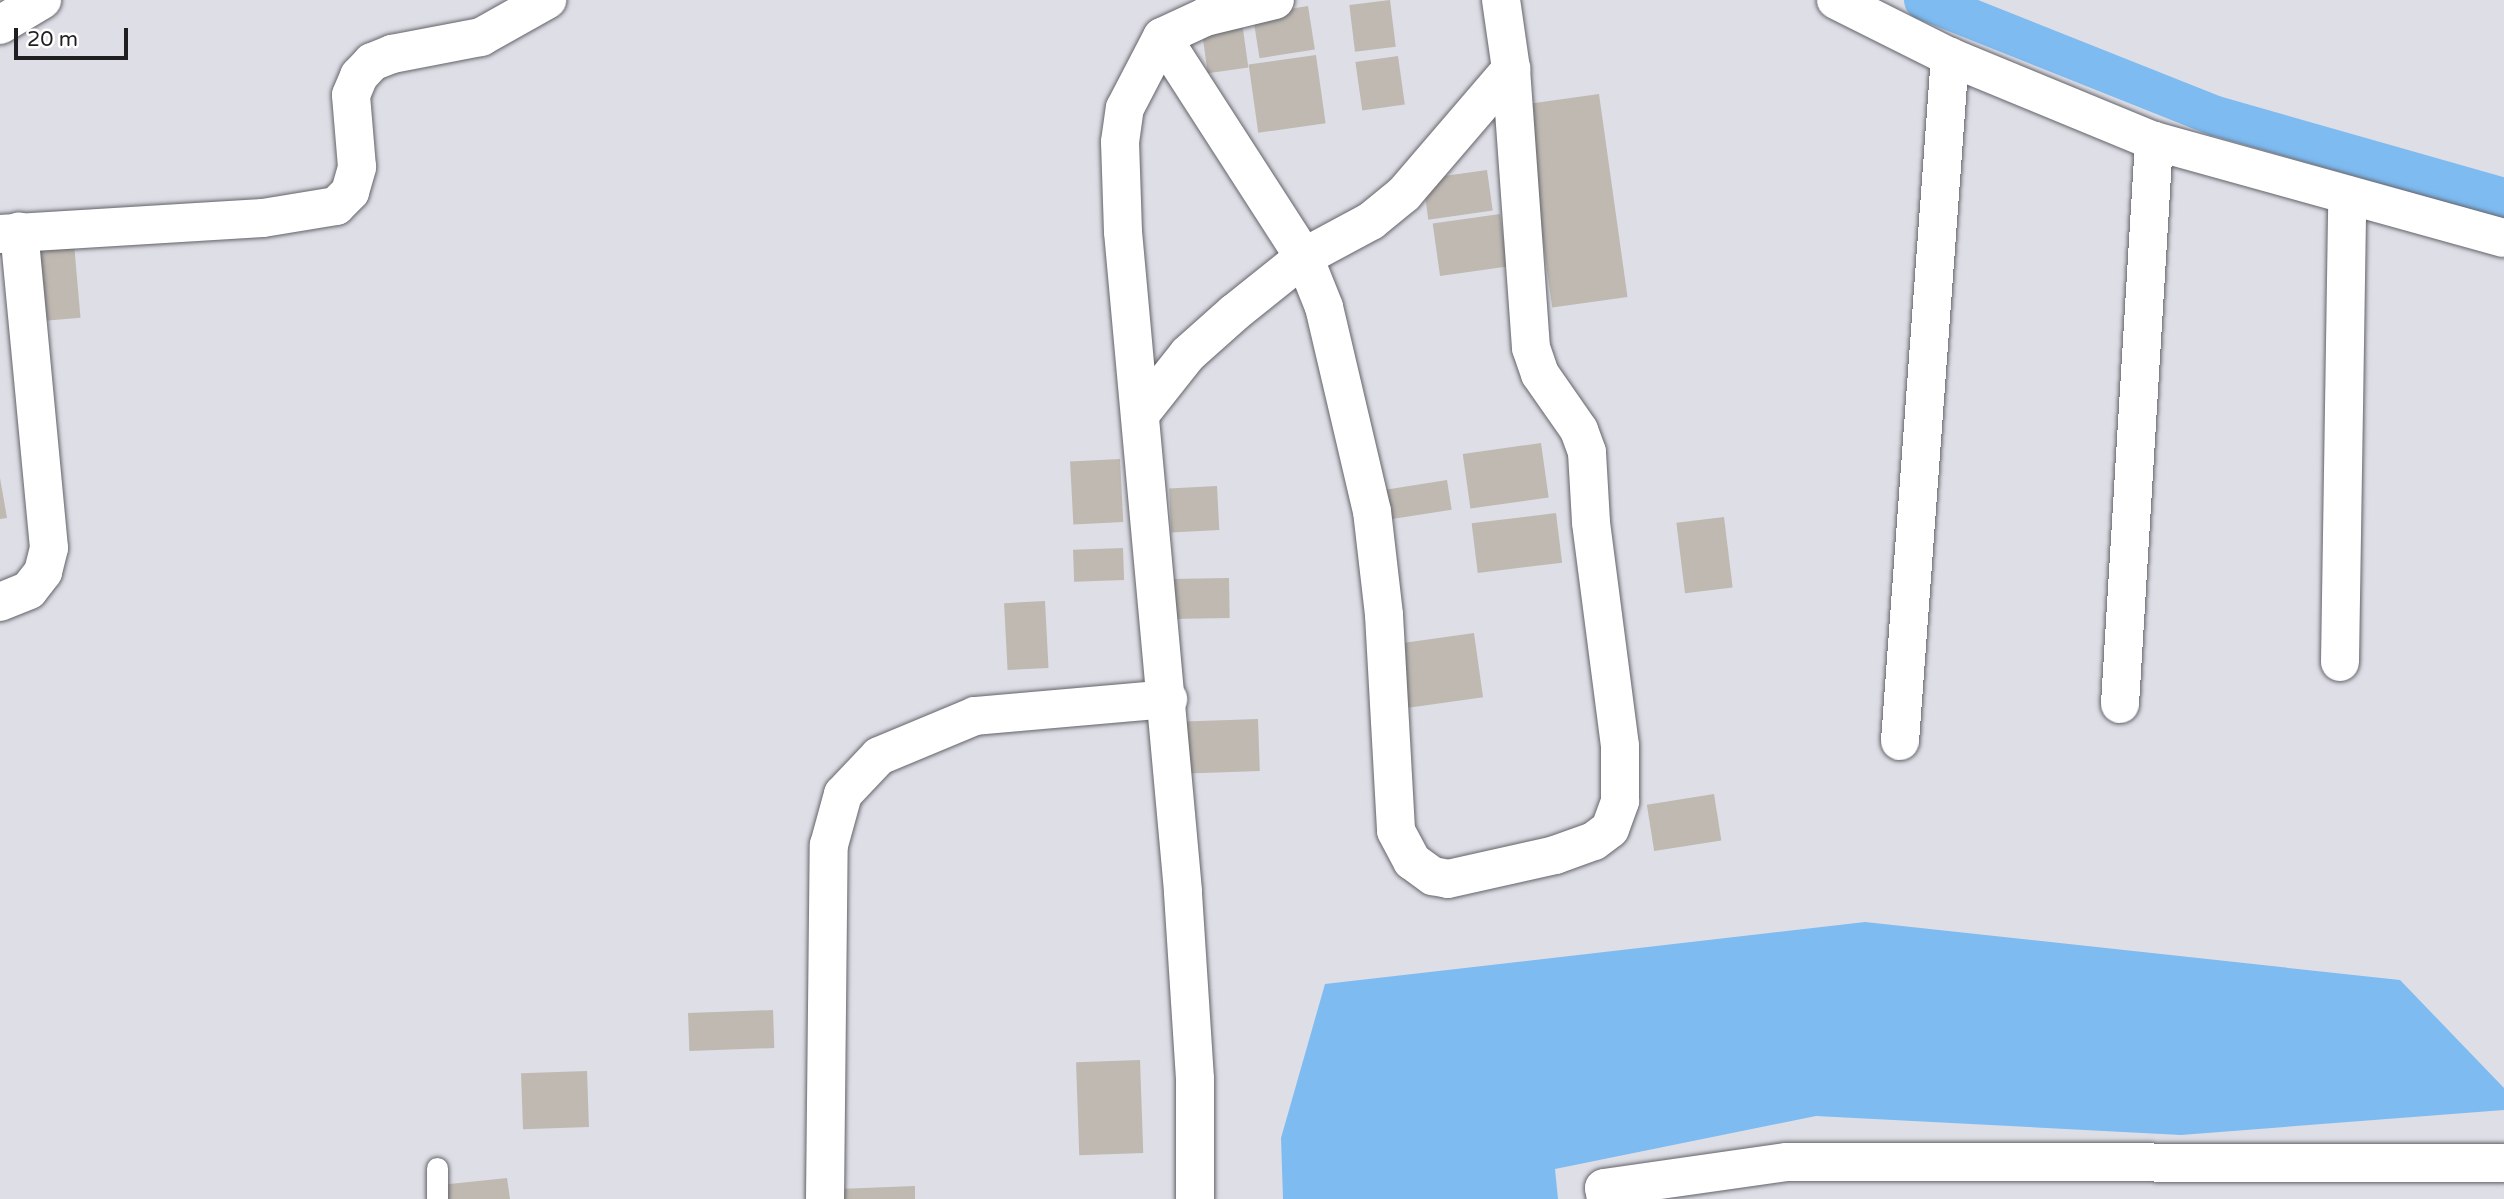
<!DOCTYPE html>
<style>
body{margin:0}
#map{position:relative;width:2504px;height:1199px;overflow:hidden;background:#dedee6;font-family:"Varela Round",sans-serif}
div>[style]{position:absolute}
.water>*{inset:0;background:#7ebbf1}
.canal>*{height:40px;margin:-20px;padding:0 20px;transform-origin:20px;border-radius:20px;background:#7ebbf1}
.building>*{inset:0;background:#bfb9b2;transform-origin:0 0}
.roads{filter:drop-shadow(0 0 2px #63636a) drop-shadow(0 0 2px #63636a)}
.lane>*{height:21px;margin:-10.5px;padding:0 10.5px;transform-origin:10.5px;border-radius:10.5px;background:#fff}
.street>*{height:38px;margin:-19px;padding:0 19px;transform-origin:19px;border-radius:19px;background:#fff}
span{translate:-50% -50%;white-space:nowrap;text-align:center;line-height:1.15;-webkit-text-stroke:6px #fff;paint-order:stroke}
.scale{position:absolute;left:14px;top:28px;width:114px;height:32px;box-sizing:border-box;border:4px solid #1f1f22;border-top:0;padding-left:9px;font-size:21px;line-height:24px;white-space:nowrap;color:#1f1f22;-webkit-text-stroke:5px #fff;paint-order:stroke}
</style>
<div id="map">
<div class="water">
<div style="clip-path:polygon(1865px 922px,2400px 980px,2504px 1088px,2504px 1110px,2181px 1135px,1816px 1116px,1555px 1169px,1558px 1199px,1283px 1199px,1281px 1138px,1325px 984px)"></div>
</div>
<div class="canal">
<div style="left:1924px;top:0;width:314px;rotate:21.7deg"></div>
<div style="left:2216px;top:116px;width:299px;rotate:15.9deg"></div>
</div>
<div class="building">
<div style="left:1390px;top:0;width:47px;height:41px;rotate:83deg"></div>
<div style="left:1308px;top:6px;width:44px;height:56px;rotate:81deg"></div>
<div style="left:1241px;top:15px;width:53px;height:41px;rotate:82deg"></div>
<div style="left:1316px;top:55px;width:69px;height:68px;rotate:82deg"></div>
<div style="left:1398px;top:56px;width:49px;height:43px;rotate:82deg"></div>
<div style="left:1599px;top:94px;width:205px;height:76px;rotate:82deg"></div>
<div style="left:1487px;top:170px;width:41px;height:65px;rotate:82deg"></div>
<div style="left:1500px;top:214px;width:53px;height:68px;rotate:82deg"></div>
<div style="left:73px;top:232px;width:86px;height:50px;rotate:85deg"></div>
<div style="left:1541px;top:443px;width:55px;height:79px;rotate:82deg"></div>
<div style="left:1120px;top:459px;width:63px;height:50px;rotate:87deg"></div>
<div style="clip-path:polygon(0 478px,7px 518px,0 519px)"></div>
<div style="left:1447px;top:480px;width:30px;height:67px;rotate:81deg"></div>
<div style="left:1217px;top:486px;width:44px;height:48px;rotate:87deg"></div>
<div style="left:1556px;top:513px;width:50px;height:85px;rotate:83deg"></div>
<div style="left:1724px;top:517px;width:71px;height:48px;rotate:83deg"></div>
<div style="left:1123px;top:548px;width:32px;height:50px;rotate:88deg"></div>
<div style="left:1229px;top:578px;width:40px;height:59px;rotate:89deg"></div>
<div style="left:1045px;top:601px;width:67px;height:41px;rotate:87deg"></div>
<div style="left:1474px;top:633px;width:65px;height:77px;rotate:82deg"></div>
<div style="left:1258px;top:719px;width:52px;height:72px;rotate:88deg"></div>
<div style="left:1714px;top:794px;width:47px;height:68px;rotate:81deg"></div>
<div style="left:773px;top:1010px;width:38px;height:85px;rotate:88deg"></div>
<div style="left:1140px;top:1060px;width:93px;height:64px;rotate:88deg"></div>
<div style="left:587px;top:1071px;width:56px;height:66px;rotate:88deg"></div>
<div style="clip-path:polygon(507px 1178px,510px 1199px,442px 1199px,440px 1185px)"></div>
<div style="clip-path:polygon(915px 1186px,915px 1199px,839px 1199px,838px 1189px)"></div>
</div>
<div class="roads">
<div class="lane">
<div style="left:437px;top:1168px;width:31px;rotate:90deg"></div>
</div>
<div class="street">
<div style="left:1836px;top:0;width:127px;rotate:26.6deg"></div>
<div style="left:1950px;top:57px;width:221px;rotate:22.4deg"></div>
<div style="left:2154px;top:141px;width:363px;rotate:15.5deg"></div>
<div style="left:0;top:25px;width:49px;rotate:-30.8deg"></div>
<div style="left:1162px;top:37px;width:262px;rotate:57.2deg"></div>
<div style="left:1304px;top:257px;width:54px;rotate:68.2deg"></div>
<div style="left:1324px;top:307px;width:210px;rotate:76.8deg"></div>
<div style="left:1372px;top:511px;width:105px;rotate:83.4deg"></div>
<div style="left:1384px;top:615px;width:216px;rotate:86.8deg"></div>
<div style="left:1396px;top:831px;width:34px;rotate:62deg"></div>
<div style="left:1412px;top:861px;width:26px;rotate:36deg"></div>
<div style="left:1433px;top:876px;width:15px;rotate:11deg"></div>
<div style="left:1448px;top:879px;width:110px;rotate:-12.6deg"></div>
<div style="left:1555px;top:855px;width:41px;rotate:-19.7deg"></div>
<div style="left:1594px;top:841px;width:20px;rotate:-37deg"></div>
<div style="left:1610px;top:829px;width:30px;rotate:-70deg"></div>
<div style="left:1620px;top:801px;width:55px;rotate:-90deg"></div>
<div style="left:1620px;top:746px;width:226px;rotate:-97.4deg"></div>
<div style="left:1591px;top:522px;width:70px;rotate:-93.3deg"></div>
<div style="left:1587px;top:452px;width:23px;rotate:-110deg"></div>
<div style="left:1579px;top:430px;width:68px;rotate:-124.9deg"></div>
<div style="left:1540px;top:374px;width:28px;rotate:-109deg"></div>
<div style="left:1531px;top:348px;width:280px;rotate:-94.1deg"></div>
<div style="left:1511px;top:69px;width:70px;rotate:-98.2deg"></div>
<div style="left:0;top:234px;width:263px;rotate:-3.5deg"></div>
<div style="left:263px;top:218px;width:74px;rotate:-9.3deg"></div>
<div style="left:336px;top:206px;width:20px;rotate:-45deg"></div>
<div style="left:350px;top:192px;width:26px;rotate:-74deg"></div>
<div style="left:357px;top:167px;width:72px;rotate:-94.8deg"></div>
<div style="left:351px;top:95px;width:21px;rotate:-67deg"></div>
<div style="left:359px;top:76px;width:19px;rotate:-47deg"></div>
<div style="left:372px;top:62px;width:22px;rotate:-22deg"></div>
<div style="left:392px;top:54px;width:91px;rotate:-10.8deg"></div>
<div style="left:481px;top:37px;width:76px;rotate:-29.3deg"></div>
<div style="left:1142px;top:412px;width:74px;rotate:-51.6deg"></div>
<div style="left:1188px;top:354px;width:62px;rotate:-41.7deg"></div>
<div style="left:1234px;top:313px;width:90px;rotate:-38.7deg"></div>
<div style="left:1304px;top:257px;width:76px;rotate:-28.2deg"></div>
<div style="left:1371px;top:221px;width:43px;rotate:-39.3deg"></div>
<div style="left:1404px;top:194px;width:165px;rotate:-49.4deg"></div>
<div style="left:0;top:602px;width:31px;rotate:-22deg"></div>
<div style="left:29px;top:590px;width:23px;rotate:-52deg"></div>
<div style="left:43px;top:572px;width:25px;rotate:-76deg"></div>
<div style="left:49px;top:548px;width:318px;rotate:-95.4deg"></div>
<div style="left:2340px;top:662px;width:467px;rotate:-89.1deg"></div>
<div style="left:2120px;top:704px;width:564px;rotate:-86.54deg"></div>
<div style="left:1900px;top:741px;width:686px;rotate:-85.82deg"></div>
<div style="left:825px;top:1199px;width:354px;rotate:-89.4deg"></div>
<div style="left:829px;top:845px;width:53px;rotate:-74.6deg"></div>
<div style="left:843px;top:794px;width:52px;rotate:-46.5deg"></div>
<div style="left:879px;top:756px;width:104px;rotate:-22.6deg"></div>
<div style="left:975px;top:716px;width:194px;rotate:-5deg"></div>
<div style="left:1195px;top:1199px;width:120px;rotate:-90deg"></div>
<div style="left:1195px;top:1079px;width:188px;rotate:-93.7deg"></div>
<div style="left:1183px;top:891px;width:662px;rotate:-95.2deg"></div>
<div style="left:1123px;top:232px;width:90px;rotate:-91.9deg"></div>
<div style="left:1120px;top:142px;width:34px;rotate:-82deg"></div>
<div style="left:1125px;top:108px;width:80px;rotate:-62.5deg"></div>
<div style="left:1162px;top:37px;width:47px;rotate:-24.9deg"></div>
<div style="left:1205px;top:17px;width:72px;rotate:-13.7deg"></div>
<div style="left:1606px;top:1199px;width:11px;rotate:-100deg"></div>
<div style="left:1604px;top:1188px;width:185px;rotate:-8.1deg"></div>
<div style="left:1787px;top:1162px;width:717px;rotate:0.08deg"></div>
</div>
</div>
<div class="scale">20 m</div>
</div>
